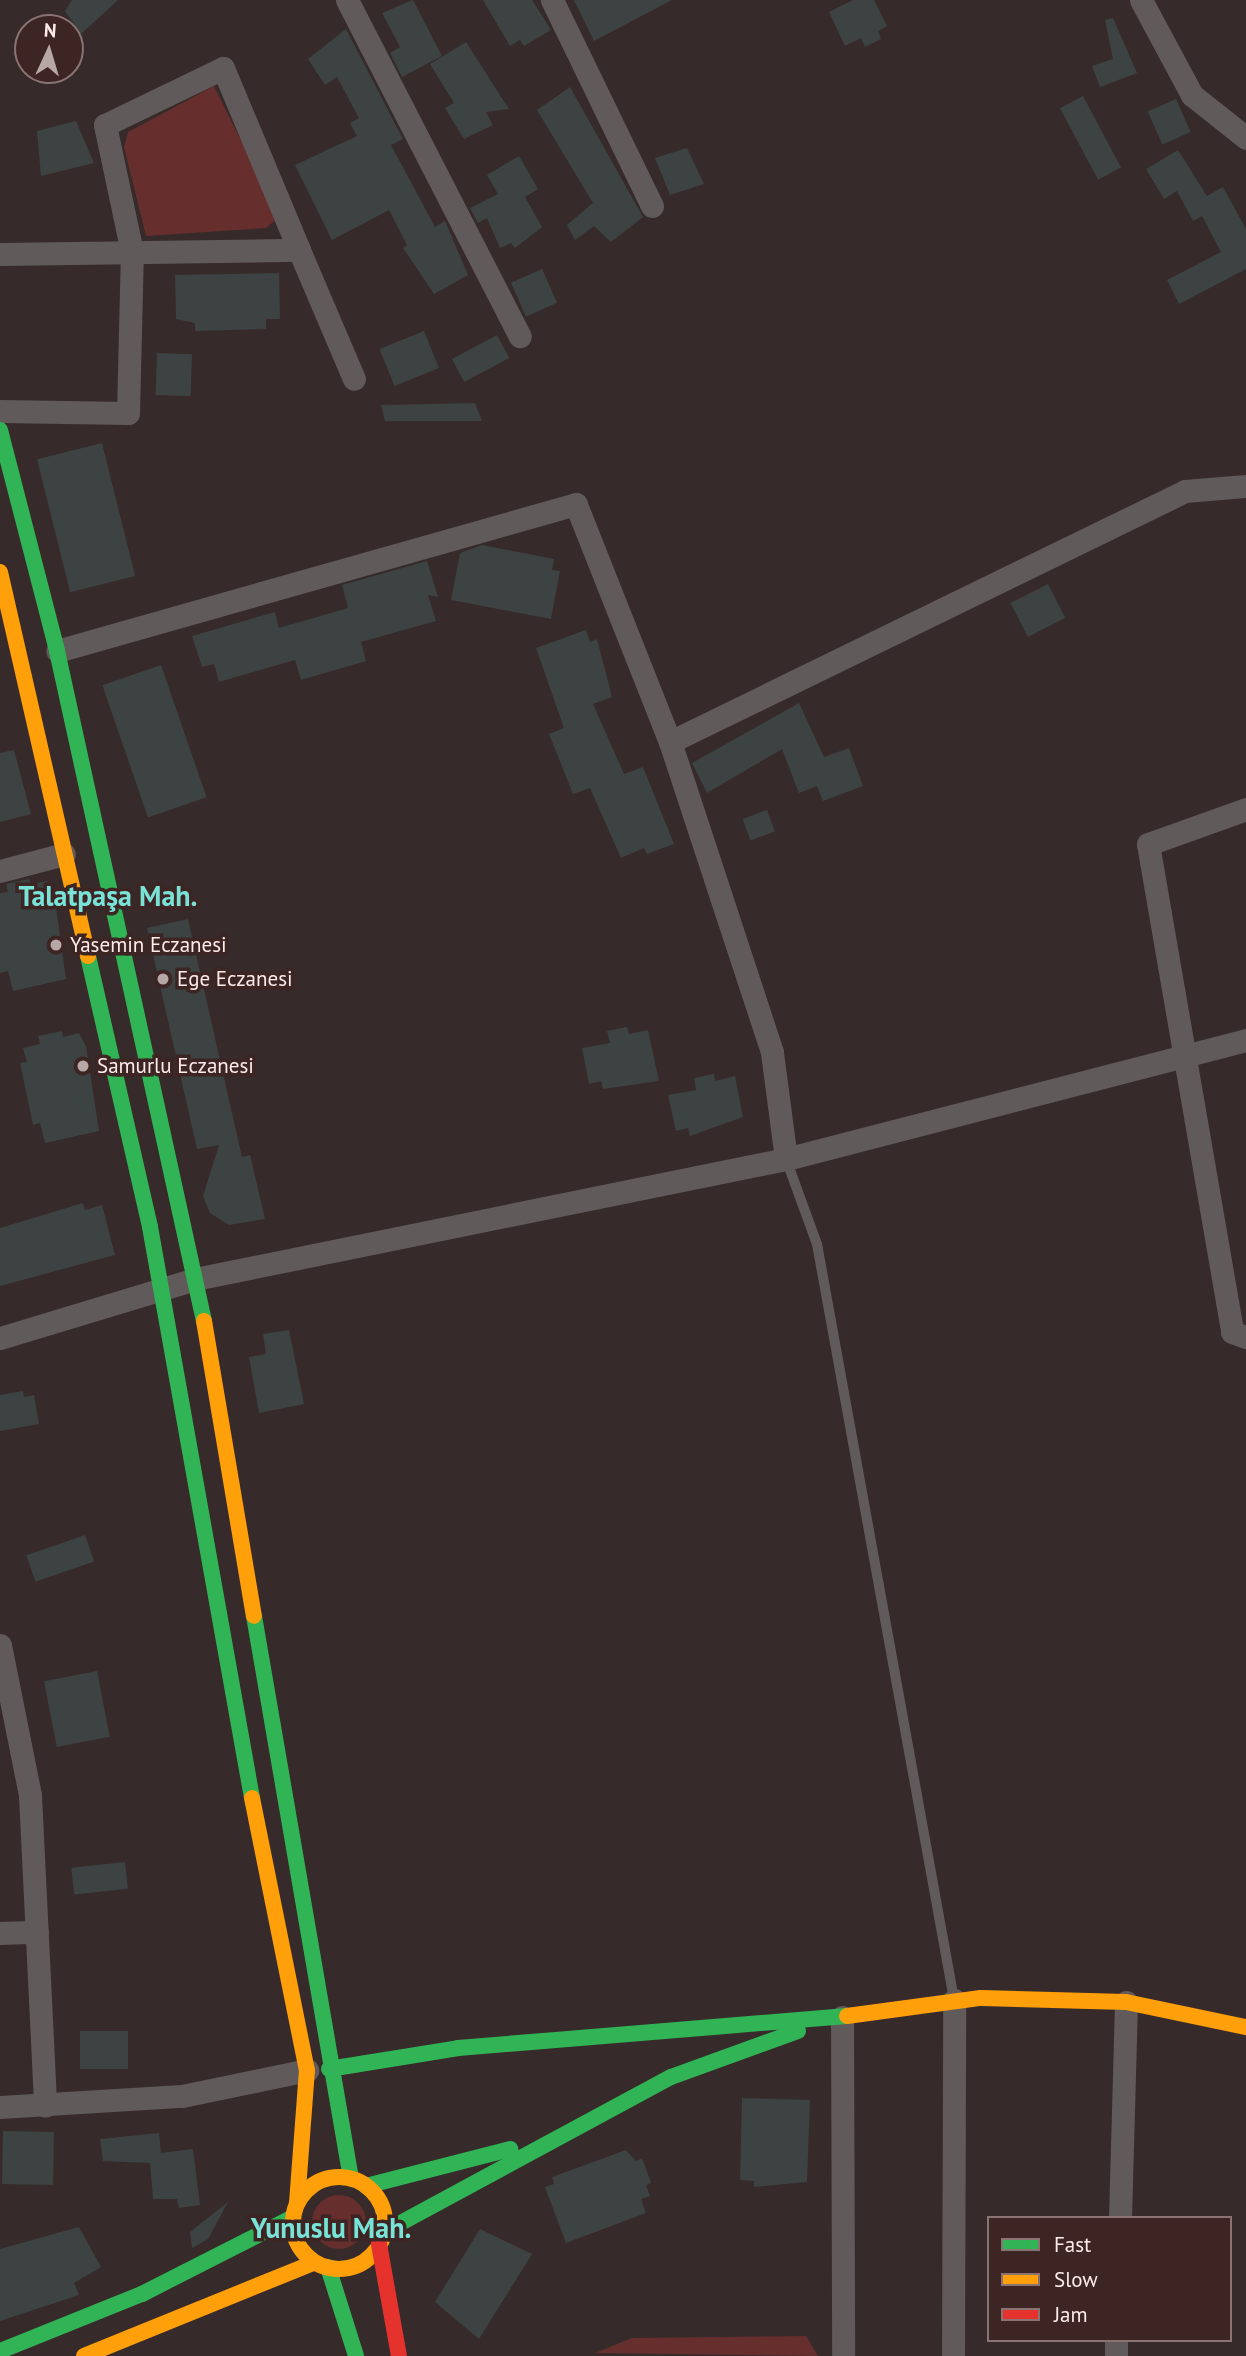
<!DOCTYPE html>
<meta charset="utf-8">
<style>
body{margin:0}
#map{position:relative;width:1246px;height:2356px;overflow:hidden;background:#372a2a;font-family:"PT Sans",sans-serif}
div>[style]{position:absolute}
.green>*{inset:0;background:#672e2e}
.round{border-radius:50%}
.building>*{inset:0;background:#3c4342;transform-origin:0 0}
.lane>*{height:10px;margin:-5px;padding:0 5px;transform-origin:5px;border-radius:5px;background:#605a5a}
.street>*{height:23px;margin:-11.5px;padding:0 11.5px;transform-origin:11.5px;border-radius:11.5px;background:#605a5a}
.fast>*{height:16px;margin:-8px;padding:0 8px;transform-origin:8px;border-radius:8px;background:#30b455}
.slow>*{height:16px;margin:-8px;padding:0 8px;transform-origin:8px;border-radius:8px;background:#ff9f0a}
.slow>.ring{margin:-8px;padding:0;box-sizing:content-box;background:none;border:16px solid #ff9f0a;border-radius:50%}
.jam>*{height:16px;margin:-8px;padding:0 8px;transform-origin:8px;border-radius:8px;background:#e5322d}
.dots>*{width:19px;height:19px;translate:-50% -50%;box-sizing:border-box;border:4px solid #3d2524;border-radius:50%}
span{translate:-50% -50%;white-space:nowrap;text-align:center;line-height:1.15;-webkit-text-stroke:7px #3d2524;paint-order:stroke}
.poi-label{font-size:21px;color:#fcebea}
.left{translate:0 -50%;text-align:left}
.district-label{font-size:28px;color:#79e3d7;font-weight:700}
.legend{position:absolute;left:987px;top:2216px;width:245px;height:126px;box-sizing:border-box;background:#3d2524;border:2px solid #897473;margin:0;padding:9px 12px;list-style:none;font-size:21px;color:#fcebea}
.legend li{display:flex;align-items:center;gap:14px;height:35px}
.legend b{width:35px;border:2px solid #897473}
.north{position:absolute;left:14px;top:14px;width:70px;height:70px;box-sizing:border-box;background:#3d2524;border:2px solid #897473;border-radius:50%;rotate:4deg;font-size:19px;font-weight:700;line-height:28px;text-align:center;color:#fcebea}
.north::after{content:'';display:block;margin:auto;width:24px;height:32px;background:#b7a7a7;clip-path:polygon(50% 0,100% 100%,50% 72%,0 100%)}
</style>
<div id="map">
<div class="green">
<div style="clip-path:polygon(214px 86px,279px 217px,266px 228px,146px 236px,124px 147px,128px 132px)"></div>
<div class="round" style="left:312px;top:2195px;width:54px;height:54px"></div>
<div style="clip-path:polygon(806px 2336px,818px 2356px,595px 2353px,632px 2338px)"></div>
</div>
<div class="building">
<div style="clip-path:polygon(72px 0,118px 0,81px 34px,65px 11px)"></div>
<div style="clip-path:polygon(413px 0,442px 56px,402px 77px,390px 53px,400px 47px,382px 13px)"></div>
<div style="clip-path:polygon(483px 0,532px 0,551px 30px,524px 46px,520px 40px,510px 46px)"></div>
<div style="clip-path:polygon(574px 0,672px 0,594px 41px)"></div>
<div style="clip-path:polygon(853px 0,874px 0,887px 26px,878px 31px,881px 39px,865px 47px,861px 38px,845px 46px,829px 12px)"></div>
<div style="clip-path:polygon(1113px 18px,1137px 73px,1100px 87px,1092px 66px,1113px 59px,1105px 20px)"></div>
<div style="clip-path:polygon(346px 29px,403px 139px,391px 145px,435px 227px,445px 221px,468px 275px,434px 294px,403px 248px,407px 245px,389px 210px,332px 240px,295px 165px,357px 136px,350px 123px,359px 118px,337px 77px,325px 85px,308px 59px)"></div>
<div style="clip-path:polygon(466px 42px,509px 109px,486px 112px,493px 125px,464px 139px,445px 108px,454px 103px,430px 64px)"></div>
<div style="clip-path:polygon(570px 87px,643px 217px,611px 242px,594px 226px,575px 240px,567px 225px,593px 203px,537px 110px)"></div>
<div style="left:1083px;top:96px;width:81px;height:26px;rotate:62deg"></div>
<div style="left:1176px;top:99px;width:36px;height:31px;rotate:66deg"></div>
<div style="clip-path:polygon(76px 121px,94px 163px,41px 176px,37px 131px)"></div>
<div style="clip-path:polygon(687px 148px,704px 184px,670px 195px,655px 158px)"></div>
<div style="clip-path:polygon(1178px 150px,1207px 196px,1223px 187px,1246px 229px,1246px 269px,1179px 304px,1167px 280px,1221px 252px,1202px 216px,1193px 221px,1177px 191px,1164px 199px,1146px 169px)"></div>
<div style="clip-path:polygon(519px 156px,538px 189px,525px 197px,542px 227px,515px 248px,511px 243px,500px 248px,487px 218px,478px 223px,470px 208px,498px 194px,487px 175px)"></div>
<div style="left:542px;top:269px;width:37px;height:34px;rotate:66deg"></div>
<div style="clip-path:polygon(279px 273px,280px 319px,266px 319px,266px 329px,195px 331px,195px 323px,176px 319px,175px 275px)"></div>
<div style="left:424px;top:331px;width:40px;height:48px;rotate:68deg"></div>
<div style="left:497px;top:335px;width:26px;height:51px;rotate:62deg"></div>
<div style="left:157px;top:353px;width:35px;height:42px;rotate:2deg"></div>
<div style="clip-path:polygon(475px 403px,482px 421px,385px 421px,381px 405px)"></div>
<div style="left:102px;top:443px;width:137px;height:67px;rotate:76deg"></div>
<div style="clip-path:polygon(482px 545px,554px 559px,552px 570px,560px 571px,551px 619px,451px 600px,460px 553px)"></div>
<div style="clip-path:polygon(427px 561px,438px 597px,428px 595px,436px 621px,361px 642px,366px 661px,301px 680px,295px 660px,219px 682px,214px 664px,202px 667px,192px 636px,275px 612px,279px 628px,348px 608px,342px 585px)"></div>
<div style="left:1048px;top:584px;width:38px;height:42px;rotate:63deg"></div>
<div style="clip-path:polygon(586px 630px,590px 642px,597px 639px,612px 697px,593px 704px,624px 774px,643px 767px,674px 844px,647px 854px,644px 848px,621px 858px,590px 788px,573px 794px,549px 734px,564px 728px,536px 648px)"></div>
<div style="left:161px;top:665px;width:140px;height:62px;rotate:71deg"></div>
<div style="clip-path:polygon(799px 703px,824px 757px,849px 748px,863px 786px,823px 801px,817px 786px,799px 793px,782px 749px,707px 793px,692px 763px)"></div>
<div style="clip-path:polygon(14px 750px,31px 814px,0 822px,0 753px)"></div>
<div style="left:767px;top:810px;width:23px;height:26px;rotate:70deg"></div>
<div style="clip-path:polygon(29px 879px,31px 884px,47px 881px,54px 893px,66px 979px,13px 991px,8px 971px,0 973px,0 893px,8px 892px,6px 884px)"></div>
<div style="clip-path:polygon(188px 919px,242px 1157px,250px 1155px,265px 1219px,229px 1225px,210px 1213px,203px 1196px,219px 1145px,197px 1149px,147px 928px)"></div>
<div style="clip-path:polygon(627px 1027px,629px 1034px,648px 1030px,659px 1081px,603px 1089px,601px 1081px,589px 1084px,582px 1048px,610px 1043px,607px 1031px)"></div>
<div style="clip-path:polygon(62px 1031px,63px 1037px,79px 1033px,86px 1046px,99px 1131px,45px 1143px,40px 1123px,33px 1125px,20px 1063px,27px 1062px,23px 1048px,40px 1044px,38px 1036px)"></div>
<div style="clip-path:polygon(714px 1074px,715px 1081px,735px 1076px,743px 1117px,690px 1136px,688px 1128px,676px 1131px,668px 1095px,696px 1090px,694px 1078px)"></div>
<div style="clip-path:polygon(83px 1203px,85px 1210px,102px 1205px,115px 1255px,0 1286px,0 1228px)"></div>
<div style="clip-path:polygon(289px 1330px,304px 1404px,259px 1413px,249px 1357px,266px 1354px,263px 1334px)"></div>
<div style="clip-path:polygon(23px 1391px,24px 1397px,34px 1395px,39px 1424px,0 1431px,0 1395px)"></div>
<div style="left:85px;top:1535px;width:28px;height:62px;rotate:71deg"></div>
<div style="left:97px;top:1671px;width:67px;height:54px;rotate:79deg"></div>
<div style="left:125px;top:1862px;width:27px;height:54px;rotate:84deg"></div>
<div style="left:80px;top:2031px;width:48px;height:38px"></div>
<div style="clip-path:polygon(742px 2098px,810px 2100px,807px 2182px,754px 2187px,754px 2181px,740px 2180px)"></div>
<div style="left:3px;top:2131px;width:51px;height:53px;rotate:1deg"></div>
<div style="clip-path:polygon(159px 2133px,161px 2153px,193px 2149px,200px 2205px,179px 2208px,177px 2199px,153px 2199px,150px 2163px,103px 2161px,100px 2139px)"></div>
<div style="clip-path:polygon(626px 2150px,636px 2161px,642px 2158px,651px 2183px,646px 2185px,650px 2196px,641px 2199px,646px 2213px,566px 2243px,545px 2187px,554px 2184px,552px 2177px)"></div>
<div style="clip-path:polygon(228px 2202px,208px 2239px,192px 2248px,190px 2232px)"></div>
<div style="clip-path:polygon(79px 2227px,101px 2267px,74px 2283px,79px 2295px,0 2321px,0 2249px)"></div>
<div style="clip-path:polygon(480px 2229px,532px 2254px,479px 2339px,435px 2302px)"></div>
</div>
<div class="lane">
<div style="left:786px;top:1159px;width:90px;rotate:70deg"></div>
<div style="left:817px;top:1244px;width:767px;rotate:79.72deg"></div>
</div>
<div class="street">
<div style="left:347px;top:0;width:378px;rotate:62.8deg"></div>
<div style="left:552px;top:0;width:229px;rotate:64.1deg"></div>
<div style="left:1141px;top:0;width:108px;rotate:61.8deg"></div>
<div style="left:1192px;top:95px;width:69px;rotate:38.5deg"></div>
<div style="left:0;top:254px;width:299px;rotate:-0.8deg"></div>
<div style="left:299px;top:250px;width:140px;rotate:66.9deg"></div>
<div style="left:0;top:411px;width:128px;rotate:0.9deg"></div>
<div style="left:128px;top:413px;width:161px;rotate:-88.6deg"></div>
<div style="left:132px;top:252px;width:130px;rotate:-102deg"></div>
<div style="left:105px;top:125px;width:131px;rotate:-25.8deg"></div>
<div style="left:223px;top:68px;width:197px;rotate:67.3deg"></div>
<div style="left:670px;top:742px;width:573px;rotate:-25.98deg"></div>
<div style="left:1185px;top:491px;width:61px;rotate:-4.7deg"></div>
<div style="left:1246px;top:809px;width:104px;rotate:160.3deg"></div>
<div style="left:1148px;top:844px;width:495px;rotate:80.2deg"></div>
<div style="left:1232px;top:1332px;width:15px;rotate:20deg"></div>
<div style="left:0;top:871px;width:66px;rotate:-14.9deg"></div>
<div style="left:786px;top:1159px;width:475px;rotate:-14.5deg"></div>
<div style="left:0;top:1338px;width:204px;rotate:-16.8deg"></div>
<div style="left:195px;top:1279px;width:603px;rotate:-11.48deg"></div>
<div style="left:786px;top:1159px;width:108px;rotate:-97.5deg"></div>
<div style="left:772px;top:1052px;width:326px;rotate:-108.2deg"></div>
<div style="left:670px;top:742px;width:256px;rotate:-111.6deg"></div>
<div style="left:576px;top:504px;width:539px;rotate:164.19deg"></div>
<div style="left:0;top:1645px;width:153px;rotate:78.7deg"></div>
<div style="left:30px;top:1795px;width:311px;rotate:87.2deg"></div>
<div style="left:0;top:1933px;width:37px;rotate:-2deg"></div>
<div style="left:842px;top:2017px;width:339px;rotate:89.8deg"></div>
<div style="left:0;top:2107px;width:182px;rotate:-3.5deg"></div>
<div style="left:182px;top:2096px;width:128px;rotate:-11.7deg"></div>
<div style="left:1120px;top:2218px;width:216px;rotate:-88.4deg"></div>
<div style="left:953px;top:2356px;width:356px;rotate:-89.8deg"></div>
<div style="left:1116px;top:2356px;width:16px;rotate:-90deg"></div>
</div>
<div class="fast">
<div style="left:0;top:430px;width:228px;rotate:75.5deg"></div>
<div style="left:57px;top:651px;width:686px;rotate:77.63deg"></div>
<div style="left:88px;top:956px;width:278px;rotate:77.1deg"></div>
<div style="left:150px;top:1227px;width:580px;rotate:79.87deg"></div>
<div style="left:254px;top:1616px;width:571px;rotate:80.22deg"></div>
<div style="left:329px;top:2069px;width:131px;rotate:-9.2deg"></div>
<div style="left:458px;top:2048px;width:390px;rotate:-4.7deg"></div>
<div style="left:366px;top:2186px;width:149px;rotate:-14.4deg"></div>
<div style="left:384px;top:2232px;width:326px;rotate:-28.4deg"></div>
<div style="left:671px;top:2077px;width:135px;rotate:-19.9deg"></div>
<div style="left:328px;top:2267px;width:93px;rotate:72.5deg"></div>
<div style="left:0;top:2351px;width:153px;rotate:-21.9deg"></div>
<div style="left:142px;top:2294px;width:169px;rotate:-27deg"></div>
</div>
<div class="slow">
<div style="left:0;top:572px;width:394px;rotate:77.1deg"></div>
<div style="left:204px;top:1321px;width:299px;rotate:80.4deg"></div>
<div style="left:252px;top:1798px;width:278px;rotate:78.6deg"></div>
<div style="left:307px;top:2070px;width:133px;rotate:94.3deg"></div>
<div style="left:847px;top:2016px;width:135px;rotate:-7.7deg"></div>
<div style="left:981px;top:1998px;width:145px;rotate:1.6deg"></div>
<div style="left:1126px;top:2002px;width:123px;rotate:11.8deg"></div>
<div class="ring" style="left:293px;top:2177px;width:76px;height:76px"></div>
<div style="left:84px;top:2356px;width:249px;rotate:-22.1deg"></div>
</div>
<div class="jam">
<div style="left:379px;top:2244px;width:114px;rotate:79.9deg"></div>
</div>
<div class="dots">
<div style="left:56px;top:945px;background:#b7a7a7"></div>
<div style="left:163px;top:979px;background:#b7a7a7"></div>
<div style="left:83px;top:1066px;background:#b7a7a7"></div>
</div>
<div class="poi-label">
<span class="left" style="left:70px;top:945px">Yasemin Eczanesi</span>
<span class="left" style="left:177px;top:979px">Ege Eczanesi</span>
<span class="left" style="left:97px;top:1066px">Samurlu Eczanesi</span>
</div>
<div class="district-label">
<span style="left:108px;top:896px">Talatpaşa Mah.</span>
<span style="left:331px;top:2228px">Yunuslu Mah.</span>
</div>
<ul class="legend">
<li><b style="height:9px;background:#30b455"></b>Fast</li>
<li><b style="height:9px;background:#ff9f0a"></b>Slow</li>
<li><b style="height:9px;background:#e5322d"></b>Jam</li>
</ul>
<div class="north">N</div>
</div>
